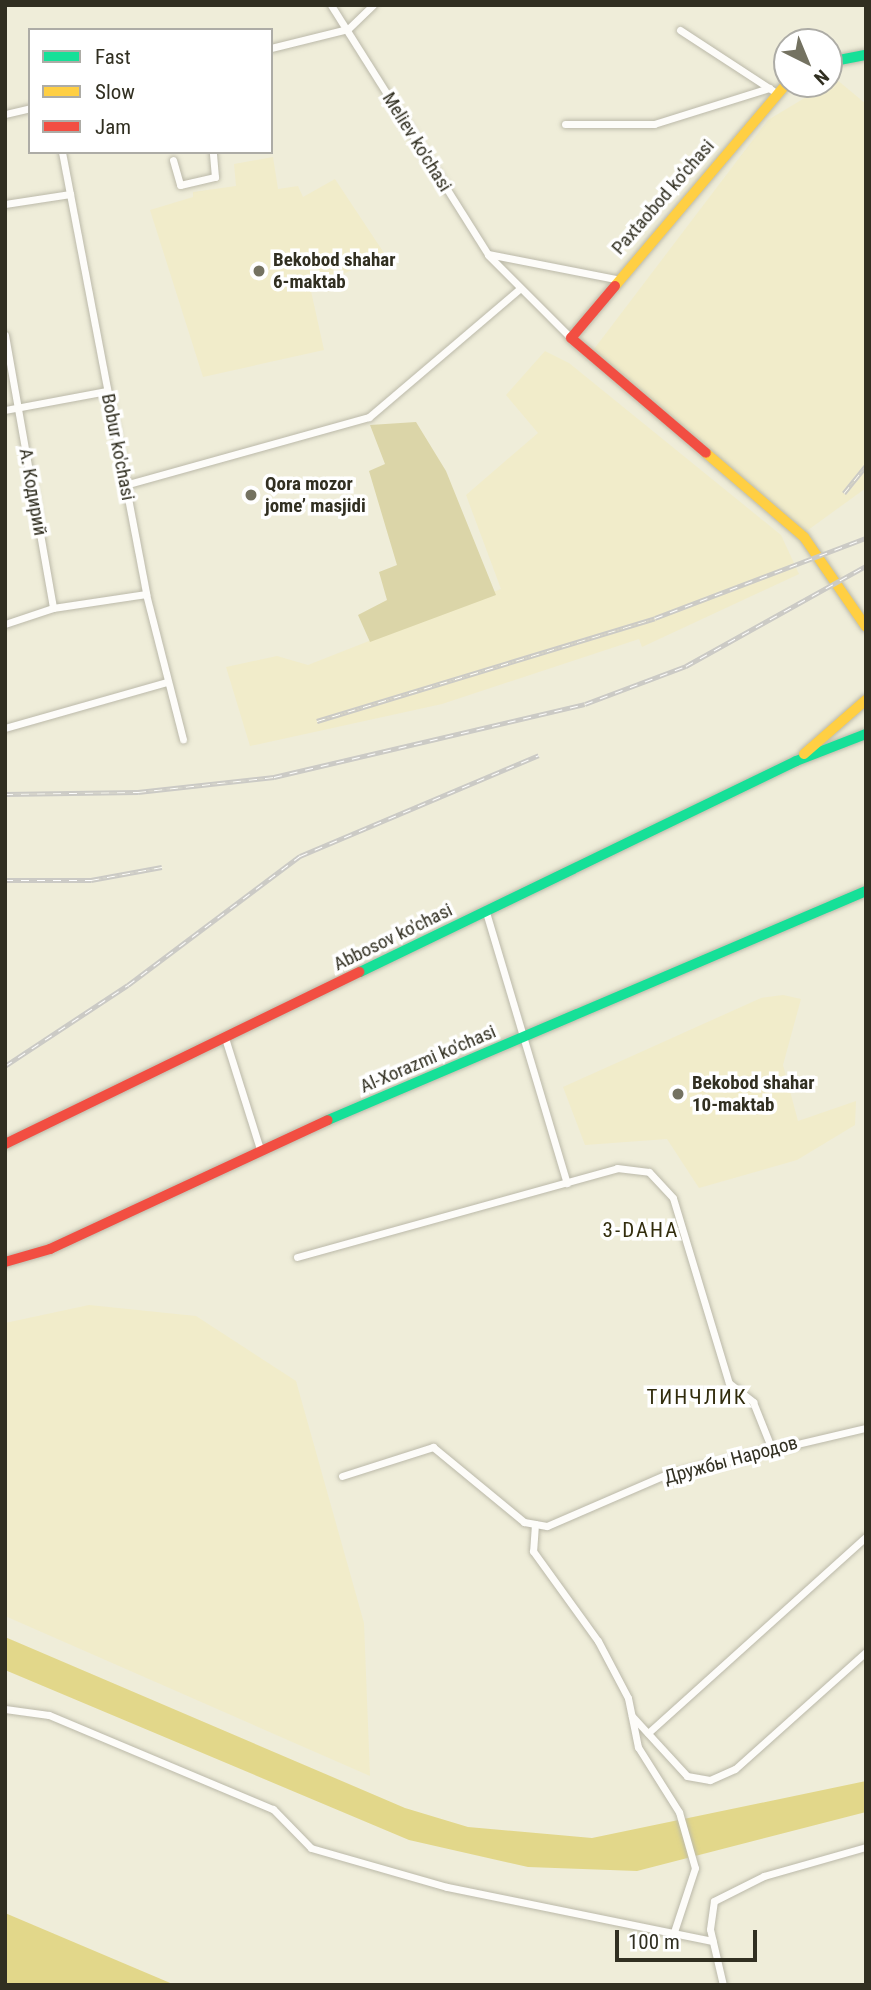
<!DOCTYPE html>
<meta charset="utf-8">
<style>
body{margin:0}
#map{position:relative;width:871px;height:1990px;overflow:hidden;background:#efedd9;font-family:"Roboto Condensed",sans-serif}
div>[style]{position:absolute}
.built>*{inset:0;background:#f1ecca}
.green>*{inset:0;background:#dbd5a8}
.water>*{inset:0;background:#e2d78a}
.roads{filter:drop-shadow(0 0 2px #bbb9a9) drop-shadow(0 0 2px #bbb9a9)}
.street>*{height:7px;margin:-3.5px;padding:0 3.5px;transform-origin:3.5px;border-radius:3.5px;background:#fdfcf9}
.fast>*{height:10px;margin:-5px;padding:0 5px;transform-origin:5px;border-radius:5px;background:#16e098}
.slow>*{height:10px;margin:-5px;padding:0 5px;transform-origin:5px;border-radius:5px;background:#ffcf43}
.jam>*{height:10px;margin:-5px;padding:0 5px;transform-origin:5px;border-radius:5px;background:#f24e42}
.rail>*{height:5px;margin-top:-2.5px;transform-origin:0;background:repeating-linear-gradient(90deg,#fff 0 8px,#cbcac5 0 16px);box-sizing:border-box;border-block:2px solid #cbcac5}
.dots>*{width:19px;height:19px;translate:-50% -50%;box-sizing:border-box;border:4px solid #fff;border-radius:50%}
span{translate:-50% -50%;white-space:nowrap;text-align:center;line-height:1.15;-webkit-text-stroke:7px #fff;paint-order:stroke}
.street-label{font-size:19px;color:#312f21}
.poi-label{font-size:19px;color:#312f21;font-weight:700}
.left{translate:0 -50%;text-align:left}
.neighbourhood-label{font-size:21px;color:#322d0d;letter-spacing:2px}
.frame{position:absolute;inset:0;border:7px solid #312f21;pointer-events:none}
.legend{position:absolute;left:28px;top:28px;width:245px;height:126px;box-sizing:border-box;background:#fff;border:2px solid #adaca6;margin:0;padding:9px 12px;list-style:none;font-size:21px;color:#312f21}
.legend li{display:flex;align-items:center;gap:14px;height:35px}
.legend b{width:35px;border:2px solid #adaca6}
.north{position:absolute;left:773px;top:28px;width:70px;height:70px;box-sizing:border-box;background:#fff;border:2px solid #adaca6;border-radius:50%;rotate:137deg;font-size:19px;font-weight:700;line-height:28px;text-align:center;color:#312f21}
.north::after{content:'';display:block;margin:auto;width:24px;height:32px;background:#747261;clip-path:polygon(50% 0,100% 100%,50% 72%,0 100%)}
.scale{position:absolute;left:615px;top:1930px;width:142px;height:32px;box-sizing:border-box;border:4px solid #312f21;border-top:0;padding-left:9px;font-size:21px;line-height:24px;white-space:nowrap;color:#312f21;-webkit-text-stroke:5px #fff;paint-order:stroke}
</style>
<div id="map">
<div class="built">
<div style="clip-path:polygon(836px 79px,866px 104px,866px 488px,797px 538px,588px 357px,768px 120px)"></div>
<div style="clip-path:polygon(273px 157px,278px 189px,298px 186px,303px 197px,335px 179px,384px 253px,311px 291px,324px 350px,203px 377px,150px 210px,193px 197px,193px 192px,236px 186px,234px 164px)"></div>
<div style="clip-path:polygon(545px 351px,569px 363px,781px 535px,799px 574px,642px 647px,639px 639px,442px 704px,250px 746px,226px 667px,277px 656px,308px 665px,501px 589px,466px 495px,538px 433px,506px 395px)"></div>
<div style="clip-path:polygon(783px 995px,801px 999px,783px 1065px,798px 1121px,856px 1101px,855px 1125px,797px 1160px,699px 1188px,667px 1139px,585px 1145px,563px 1087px,761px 998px)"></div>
<div style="clip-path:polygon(89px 1305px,196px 1316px,296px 1381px,364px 1623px,370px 1776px,5px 1616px,5px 1323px)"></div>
</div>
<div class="green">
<div style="clip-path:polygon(416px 422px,446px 471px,496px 595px,370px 642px,358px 615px,387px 600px,379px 572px,397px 565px,369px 471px,385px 464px,370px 425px)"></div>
</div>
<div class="water">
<div style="clip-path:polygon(5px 1637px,405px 1808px,468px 1827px,592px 1838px,866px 1781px,866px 1812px,637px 1871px,528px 1867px,409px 1840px,5px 1670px)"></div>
<div style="clip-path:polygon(5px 1913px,175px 1985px,5px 1985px)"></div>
</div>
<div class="roads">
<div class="street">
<div style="left:331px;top:5px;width:294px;rotate:57.8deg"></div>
<div style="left:488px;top:254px;width:130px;rotate:11.1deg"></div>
<div style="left:680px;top:30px;width:110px;rotate:33.1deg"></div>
<div style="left:271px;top:48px;width:79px;rotate:-13.9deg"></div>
<div style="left:348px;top:29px;width:35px;rotate:-44deg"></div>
<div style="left:5px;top:114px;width:26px;rotate:-13deg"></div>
<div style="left:565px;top:124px;width:89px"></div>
<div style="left:654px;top:124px;width:121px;rotate:-17.4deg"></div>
<div style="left:62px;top:152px;width:450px;rotate:79.2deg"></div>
<div style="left:146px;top:594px;width:150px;rotate:75.7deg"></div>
<div style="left:173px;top:160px;width:26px;rotate:74deg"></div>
<div style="left:180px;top:185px;width:36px;rotate:-13deg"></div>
<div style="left:215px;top:177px;width:25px;rotate:-95deg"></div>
<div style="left:5px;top:204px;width:66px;rotate:-8.7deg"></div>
<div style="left:488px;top:255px;width:117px;rotate:45deg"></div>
<div style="left:5px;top:335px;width:277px;rotate:80deg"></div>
<div style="left:5px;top:410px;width:104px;rotate:-10.6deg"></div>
<div style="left:125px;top:485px;width:253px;rotate:-15.6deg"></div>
<div style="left:369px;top:417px;width:196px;rotate:-40.4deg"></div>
<div style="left:5px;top:624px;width:51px;rotate:-18.4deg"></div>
<div style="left:53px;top:608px;width:94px;rotate:-8.6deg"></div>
<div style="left:5px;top:728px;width:167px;rotate:-15.9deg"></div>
<div style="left:486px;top:912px;width:283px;rotate:73.4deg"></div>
<div style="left:225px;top:1038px;width:116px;rotate:72.5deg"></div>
<div style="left:297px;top:1257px;width:332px;rotate:-15.5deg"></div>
<div style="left:617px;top:1168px;width:32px;rotate:7deg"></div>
<div style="left:649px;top:1172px;width:35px;rotate:47deg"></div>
<div style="left:673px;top:1198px;width:193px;rotate:73.2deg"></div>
<div style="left:729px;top:1383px;width:31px;rotate:38deg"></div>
<div style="left:753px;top:1402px;width:48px;rotate:68.2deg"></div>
<div style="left:342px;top:1476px;width:96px;rotate:-17.7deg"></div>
<div style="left:433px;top:1447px;width:118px;rotate:39.5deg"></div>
<div style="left:524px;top:1522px;width:23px;rotate:10deg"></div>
<div style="left:547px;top:1526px;width:129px;rotate:-23.4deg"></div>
<div style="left:665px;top:1475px;width:206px;rotate:-13.2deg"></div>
<div style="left:535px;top:1524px;width:27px;rotate:94deg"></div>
<div style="left:533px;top:1551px;width:111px;rotate:54.2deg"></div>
<div style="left:598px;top:1641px;width:64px;rotate:62.2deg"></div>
<div style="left:628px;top:1698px;width:50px;rotate:78.5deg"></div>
<div style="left:638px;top:1747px;width:77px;rotate:57.8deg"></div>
<div style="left:679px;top:1812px;width:58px;rotate:74.1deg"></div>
<div style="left:695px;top:1868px;width:67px;rotate:108.2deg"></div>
<div style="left:5px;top:1709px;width:44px;rotate:7.8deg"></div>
<div style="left:49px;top:1715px;width:243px;rotate:22.8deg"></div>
<div style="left:273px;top:1809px;width:54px;rotate:45.7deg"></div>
<div style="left:311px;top:1848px;width:141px;rotate:16deg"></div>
<div style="left:447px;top:1887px;width:271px;rotate:11.5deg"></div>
<div style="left:632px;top:1716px;width:81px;rotate:47.5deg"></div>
<div style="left:687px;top:1776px;width:23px;rotate:10deg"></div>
<div style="left:710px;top:1780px;width:27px;rotate:-24deg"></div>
<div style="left:735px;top:1769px;width:176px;rotate:-41.8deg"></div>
<div style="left:648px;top:1733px;width:293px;rotate:-42deg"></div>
<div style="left:723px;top:1985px;width:57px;rotate:-103.1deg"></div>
<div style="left:710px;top:1929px;width:28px;rotate:-82deg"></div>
<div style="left:714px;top:1901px;width:56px;rotate:-26.6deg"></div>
<div style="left:764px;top:1876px;width:106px;rotate:-15.9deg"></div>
</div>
<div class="fast">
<div style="left:829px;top:62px;width:38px;rotate:-11deg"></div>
<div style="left:360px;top:972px;width:484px;rotate:-25.8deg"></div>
<div style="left:796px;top:761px;width:75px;rotate:-21.1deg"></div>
<div style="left:328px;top:1120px;width:585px;rotate:-23.06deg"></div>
</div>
<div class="slow">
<div style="left:615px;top:286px;width:266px;rotate:-49.7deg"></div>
<div style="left:706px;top:453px;width:129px;rotate:40.6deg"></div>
<div style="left:804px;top:537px;width:109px;rotate:55.4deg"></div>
<div style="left:804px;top:754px;width:82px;rotate:-41.1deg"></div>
</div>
<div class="jam">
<div style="left:615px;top:286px;width:68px;rotate:130.2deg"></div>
<div style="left:571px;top:338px;width:177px;rotate:40.4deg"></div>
<div style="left:5px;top:1144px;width:394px;rotate:-25.9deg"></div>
<div style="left:5px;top:1262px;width:47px;rotate:-16.1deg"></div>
<div style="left:50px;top:1249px;width:306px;rotate:-24.9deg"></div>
</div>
</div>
<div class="rail">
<div style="left:844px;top:493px;width:35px;rotate:-51deg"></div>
<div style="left:317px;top:721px;width:353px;rotate:-16.9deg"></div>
<div style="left:655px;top:618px;width:226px;rotate:-20.8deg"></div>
<div style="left:5px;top:794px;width:133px;rotate:-0.9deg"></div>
<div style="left:138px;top:792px;width:137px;rotate:-6.3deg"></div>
<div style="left:274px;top:777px;width:319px;rotate:-13.2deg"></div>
<div style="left:585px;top:704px;width:108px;rotate:-20.6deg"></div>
<div style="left:686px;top:666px;width:206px;rotate:-29.1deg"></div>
<div style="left:5px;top:880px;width:86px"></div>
<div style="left:91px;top:880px;width:72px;rotate:-10.4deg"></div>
<div style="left:5px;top:1066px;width:147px;rotate:-33.4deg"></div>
<div style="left:128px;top:985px;width:215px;rotate:-36.9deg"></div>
<div style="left:300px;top:856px;width:259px;rotate:-22.9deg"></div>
</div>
<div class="dots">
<div style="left:259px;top:271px;background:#747261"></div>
<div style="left:251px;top:495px;background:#747261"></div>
<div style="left:678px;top:1094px;background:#747261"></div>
</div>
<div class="street-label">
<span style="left:417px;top:142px;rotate:58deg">Meliev ko'chasi</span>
<span style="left:663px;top:197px;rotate:-49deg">Paxtaobod ko‘chasi</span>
<span style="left:118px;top:447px;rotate:79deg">Bobur ko'chasi</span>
<span style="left:33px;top:492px;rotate:80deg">А. Кодирий</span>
<span style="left:393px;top:937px;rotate:-26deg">Abbosov ko'chasi</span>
<span style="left:428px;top:1059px;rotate:-23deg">Al-Xorazmi ko'chasi</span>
<span style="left:731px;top:1460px;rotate:-15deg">Дружбы Народов</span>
</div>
<div class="poi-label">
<span class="left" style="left:273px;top:271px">Bekobod shahar<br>6-maktab</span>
<span class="left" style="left:265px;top:495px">Qora mozor<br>jome’ masjidi</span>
<span class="left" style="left:692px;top:1094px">Bekobod shahar<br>10-maktab</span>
</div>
<div class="neighbourhood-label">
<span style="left:641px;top:1230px">3-DAHA</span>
<span style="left:697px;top:1397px">ТИНЧЛИК</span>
</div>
<div class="frame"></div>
<ul class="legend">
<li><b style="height:9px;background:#16e098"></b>Fast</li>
<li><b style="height:9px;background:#ffcf43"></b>Slow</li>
<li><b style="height:9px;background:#f24e42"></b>Jam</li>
</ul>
<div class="north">N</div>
<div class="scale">100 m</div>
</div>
